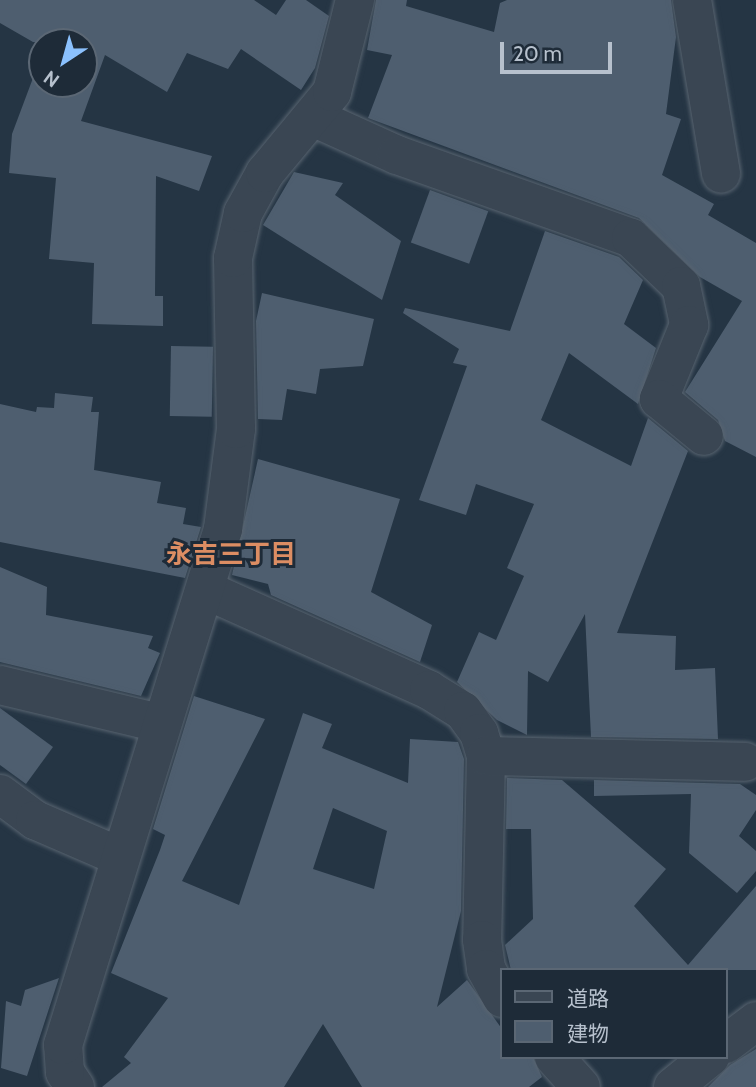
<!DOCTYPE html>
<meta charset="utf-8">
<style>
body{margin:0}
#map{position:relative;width:756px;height:1087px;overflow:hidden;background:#253544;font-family:Cabin,"Noto Sans JP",sans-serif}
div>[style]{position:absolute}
.building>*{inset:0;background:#4e5e6f;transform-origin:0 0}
.roads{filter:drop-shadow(0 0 2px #586470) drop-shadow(0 0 2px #586470)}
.minor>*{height:38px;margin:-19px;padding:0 19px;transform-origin:19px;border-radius:19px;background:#3a4653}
span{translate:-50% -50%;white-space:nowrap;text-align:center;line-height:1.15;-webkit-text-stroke:6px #1e2b38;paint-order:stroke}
.neighbourhood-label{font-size:26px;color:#dc8d63;font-weight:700}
.legend{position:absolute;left:500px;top:968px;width:228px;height:91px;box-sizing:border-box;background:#1e2b38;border:2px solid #5b6774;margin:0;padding:9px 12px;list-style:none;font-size:21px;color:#b7c1cd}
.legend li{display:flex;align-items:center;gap:14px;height:35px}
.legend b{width:35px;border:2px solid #5b6774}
.north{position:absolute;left:28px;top:28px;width:70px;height:70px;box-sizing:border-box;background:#1e2b38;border:2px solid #5b6774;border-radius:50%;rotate:216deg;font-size:19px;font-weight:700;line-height:28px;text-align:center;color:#b7c1cd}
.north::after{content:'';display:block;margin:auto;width:24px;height:32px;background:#8bc1fe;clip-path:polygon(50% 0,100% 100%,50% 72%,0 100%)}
.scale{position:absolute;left:500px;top:42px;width:112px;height:32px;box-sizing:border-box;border:4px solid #b7c1cd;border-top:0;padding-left:9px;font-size:21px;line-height:24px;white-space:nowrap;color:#b7c1cd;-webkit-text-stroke:5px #1e2b38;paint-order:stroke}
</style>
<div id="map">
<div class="building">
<div style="clip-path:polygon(0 0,254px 0,276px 15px,286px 0,306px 0,329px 16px,315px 68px,301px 90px,241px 49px,228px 69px,187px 53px,167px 92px,105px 55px,81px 121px,212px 156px,199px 191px,156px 176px,155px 296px,163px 296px,163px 326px,92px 324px,94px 263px,49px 259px,56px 178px,9px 173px,12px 134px,42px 54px,42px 84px,84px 84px,84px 42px,33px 42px,0 23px)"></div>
<div style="clip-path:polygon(376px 0,407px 0,406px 6px,494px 32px,500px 3px,507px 0,671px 0,676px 37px,666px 114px,681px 119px,662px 175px,714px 204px,708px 215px,756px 243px,756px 457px,725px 441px,718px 420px,685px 392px,742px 301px,700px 277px,639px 218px,368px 118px,392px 55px,367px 50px)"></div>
<div style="clip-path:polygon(294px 172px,343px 183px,335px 195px,401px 241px,382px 300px,263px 225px)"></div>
<div style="left:430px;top:190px;width:62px;height:56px;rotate:20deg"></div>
<div style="clip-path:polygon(545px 231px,619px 257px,643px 280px,624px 324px,656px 348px,638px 404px,569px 353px,541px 420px,631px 466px,648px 418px,688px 451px,617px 633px,676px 636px,675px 670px,715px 668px,718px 739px,591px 737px,585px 614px,548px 682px,528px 671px,527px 735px,497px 720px,457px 682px,479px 632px,496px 640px,524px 576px,507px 568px,534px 504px,476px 484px,466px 515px,419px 500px,467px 366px,453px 363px,459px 349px,403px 313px,405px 308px,510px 331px)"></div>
<div style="clip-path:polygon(262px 293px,374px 319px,363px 366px,320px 369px,316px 394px,287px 389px,282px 420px,258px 419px,256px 321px)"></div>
<div style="left:171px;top:346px;width:42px;height:70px;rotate:1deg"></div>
<div style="clip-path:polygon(55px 393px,93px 397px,91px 412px,99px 412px,94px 470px,161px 482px,157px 503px,186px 508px,183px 524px,201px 527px,185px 578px,0 542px,0 404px,36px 412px,37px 407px,54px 408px)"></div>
<div style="clip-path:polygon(258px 459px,400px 499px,371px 592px,432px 625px,420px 662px,271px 595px,268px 584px,232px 575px)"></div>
<div style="clip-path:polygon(0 567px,47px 587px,46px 615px,153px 636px,148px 648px,160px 653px,141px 696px,0 662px)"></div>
<div style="clip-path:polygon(evenodd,194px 696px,265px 719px,182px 881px,239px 905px,303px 713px,332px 724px,322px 748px,408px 783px,410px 739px,458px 742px,464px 759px,461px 911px,437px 1007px,467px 980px,502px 1029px,502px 1057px,533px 1057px,542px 1077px,529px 1087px,362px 1087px,323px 1024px,284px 1087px,102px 1087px,131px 1063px,124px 1057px,168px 998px,111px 973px,160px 850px,165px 835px,153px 829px,194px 696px,333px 808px,387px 831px,374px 889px,313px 869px,333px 808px)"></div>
<div style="clip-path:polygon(0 708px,53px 747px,26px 784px,0 765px)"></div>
<div style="clip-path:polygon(507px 778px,562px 780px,666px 869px,634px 906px,688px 965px,756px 886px,756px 970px,511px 970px,505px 945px,533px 919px,531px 829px,506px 829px)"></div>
<div style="clip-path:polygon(594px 780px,740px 784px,756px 795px,756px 810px,739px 836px,756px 851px,756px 871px,737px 893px,689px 853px,691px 794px,594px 796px)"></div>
<div style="clip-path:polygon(59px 978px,27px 1076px,1px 1068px,6px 1001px,21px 1006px,25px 990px)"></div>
<div style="clip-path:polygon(756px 1049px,756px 1087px,708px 1087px,730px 1065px)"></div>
</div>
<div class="roads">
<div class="minor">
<div style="left:692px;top:0;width:176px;rotate:80.5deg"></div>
<div style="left:315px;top:118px;width:90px;rotate:24.3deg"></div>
<div style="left:397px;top:155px;width:248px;rotate:19.5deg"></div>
<div style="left:631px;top:238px;width:69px;rotate:43.8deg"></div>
<div style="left:681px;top:286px;width:40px;rotate:78deg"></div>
<div style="left:689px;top:325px;width:80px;rotate:112.1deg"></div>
<div style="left:659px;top:399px;width:58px;rotate:39.4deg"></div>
<div style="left:208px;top:591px;width:242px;rotate:24.1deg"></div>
<div style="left:429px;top:690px;width:40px;rotate:32deg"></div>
<div style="left:463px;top:711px;width:27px;rotate:54deg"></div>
<div style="left:479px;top:733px;width:24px;rotate:73deg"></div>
<div style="left:486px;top:756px;width:184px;rotate:91.2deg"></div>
<div style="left:482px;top:940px;width:29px;rotate:82deg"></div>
<div style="left:486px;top:969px;width:33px;rotate:61deg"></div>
<div style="left:0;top:685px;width:163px;rotate:13.4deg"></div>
<div style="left:486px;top:756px;width:259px;rotate:1.3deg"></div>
<div style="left:0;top:794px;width:44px;rotate:36.6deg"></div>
<div style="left:35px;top:820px;width:90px;rotate:23.4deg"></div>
<div style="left:726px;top:1044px;width:38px;rotate:-37deg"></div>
<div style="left:554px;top:1057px;width:40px;rotate:48deg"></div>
<div style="left:75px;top:1087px;width:18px;rotate:-124deg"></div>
<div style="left:65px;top:1072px;width:27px;rotate:-94deg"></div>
<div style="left:63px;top:1045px;width:540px;rotate:-72.77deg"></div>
<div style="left:223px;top:529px;width:101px;rotate:-82.6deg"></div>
<div style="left:236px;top:429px;width:171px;rotate:-91deg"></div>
<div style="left:233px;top:258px;width:46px;rotate:-77.5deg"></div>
<div style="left:243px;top:213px;width:46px;rotate:-61.2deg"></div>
<div style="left:265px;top:173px;width:105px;rotate:-50.4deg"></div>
<div style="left:332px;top:92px;width:95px;rotate:-76deg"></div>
<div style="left:673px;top:1087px;width:48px;rotate:-39deg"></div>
</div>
</div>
<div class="neighbourhood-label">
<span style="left:231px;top:555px">永吉三丁目</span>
</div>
<ul class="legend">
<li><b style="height:9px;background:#3a4653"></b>道路</li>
<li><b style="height:19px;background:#4e5e6f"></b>建物</li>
</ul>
<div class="north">N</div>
<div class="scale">20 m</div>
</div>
